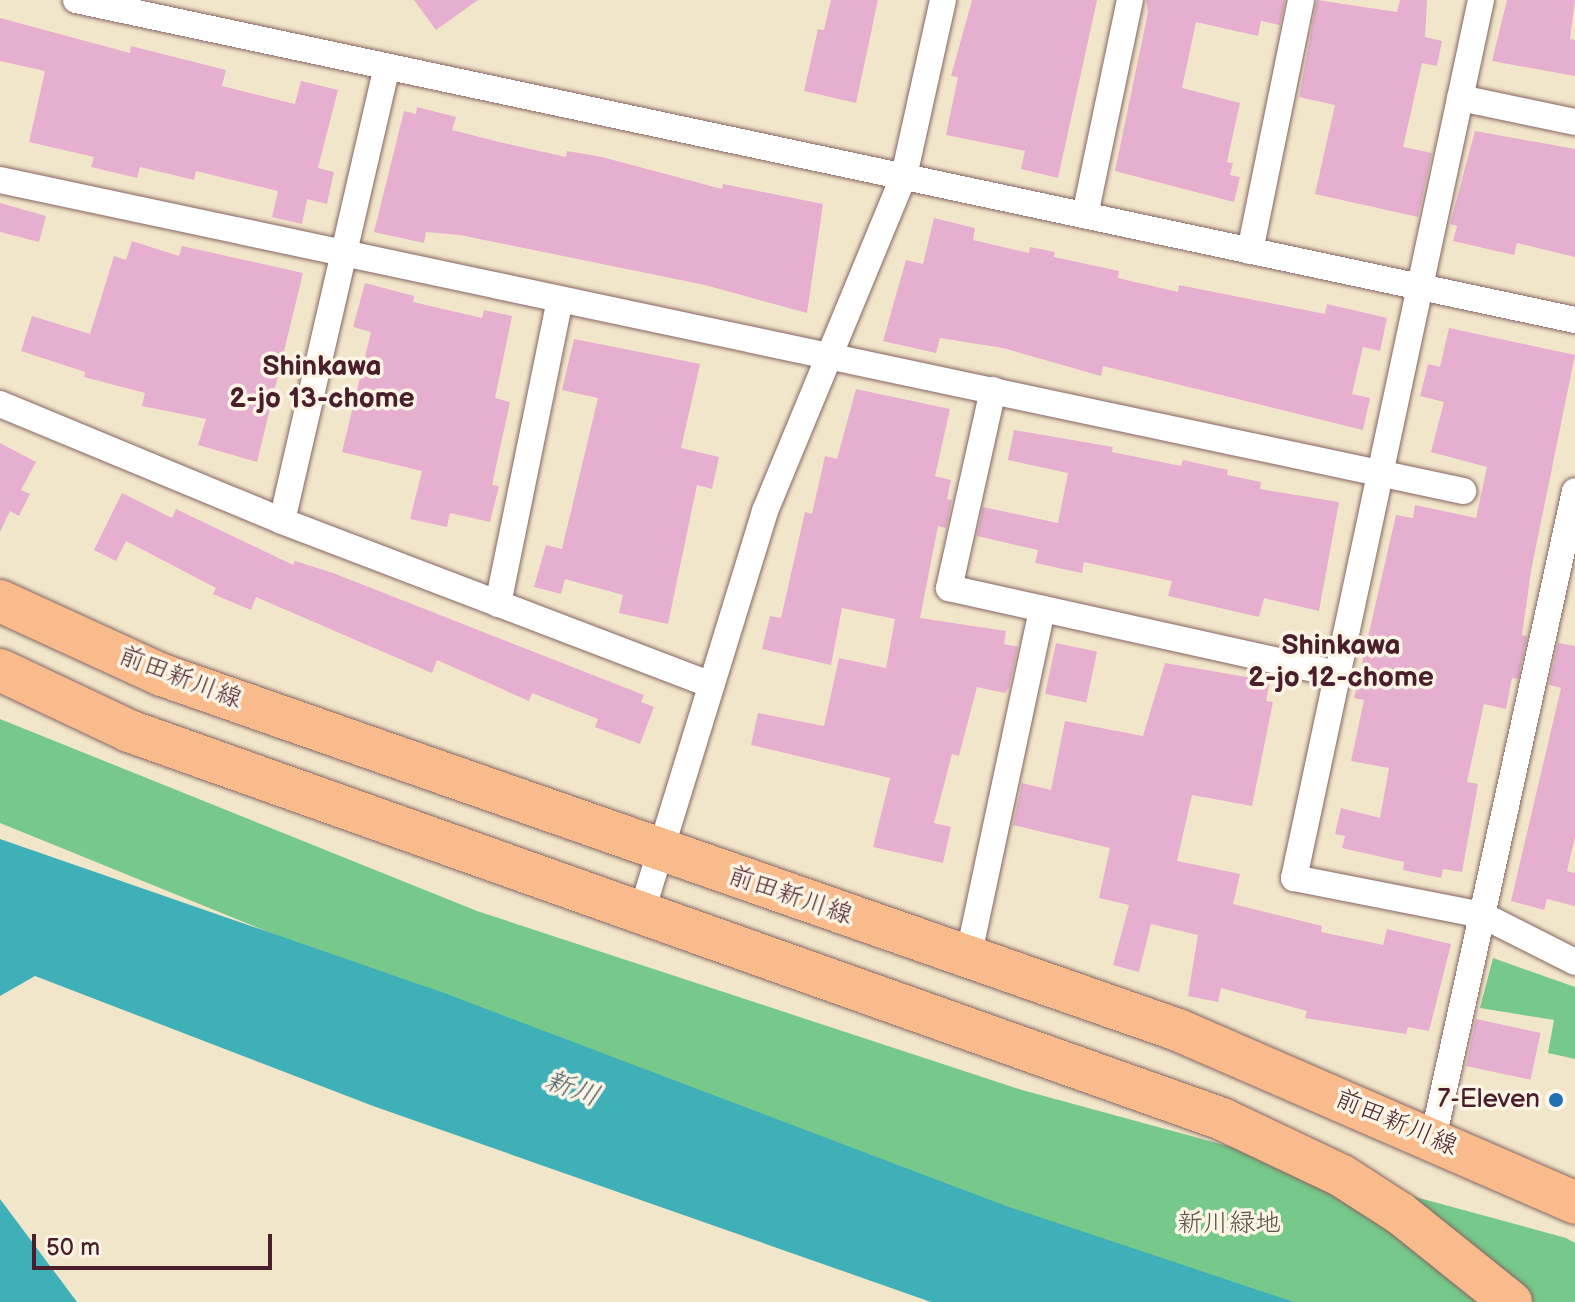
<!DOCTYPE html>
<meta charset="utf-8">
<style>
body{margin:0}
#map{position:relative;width:1575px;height:1302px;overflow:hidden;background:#f2e6ca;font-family:"Balsamiq Sans","Klee One",sans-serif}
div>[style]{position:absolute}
.green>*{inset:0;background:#76c98b}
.water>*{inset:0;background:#3fb0b8}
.building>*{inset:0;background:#e7afcf;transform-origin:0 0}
.roads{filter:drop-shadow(0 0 2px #856563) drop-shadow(0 0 2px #856563)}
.street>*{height:26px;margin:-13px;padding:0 13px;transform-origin:13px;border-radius:13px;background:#fff}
.primary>*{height:42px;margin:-21px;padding:0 21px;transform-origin:21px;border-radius:21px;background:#fabb8c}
.dots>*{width:22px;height:22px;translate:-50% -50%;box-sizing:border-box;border:4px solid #fcf5e5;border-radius:50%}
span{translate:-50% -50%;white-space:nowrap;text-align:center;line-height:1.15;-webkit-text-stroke:7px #fcf5e5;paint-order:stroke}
.street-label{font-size:26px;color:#4a1f2b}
.poi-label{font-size:26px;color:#4a1f2b}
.right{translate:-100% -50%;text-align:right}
.park-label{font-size:26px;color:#575248}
.neighbourhood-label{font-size:28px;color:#4a1f2b;font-weight:700}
.water-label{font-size:28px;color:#465963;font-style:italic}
.scale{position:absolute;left:32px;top:1234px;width:240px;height:36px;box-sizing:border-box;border:4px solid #4a1f2b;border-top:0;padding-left:10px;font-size:24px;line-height:28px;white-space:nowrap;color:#4a1f2b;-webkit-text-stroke:6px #fcf5e5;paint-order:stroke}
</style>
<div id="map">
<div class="green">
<div style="clip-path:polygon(0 719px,477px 911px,1022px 1090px,1566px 1238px,1575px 1243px,1575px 1302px,1222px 1302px,960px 1213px,0 823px)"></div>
<div style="clip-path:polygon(1493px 958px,1575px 987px,1575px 1059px,1548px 1053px,1554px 1020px,1480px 1008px)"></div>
</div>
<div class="water">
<div style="clip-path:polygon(0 839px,447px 994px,1006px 1206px,1294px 1302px,931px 1302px,373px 1106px,35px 976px,0 996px)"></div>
<div style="clip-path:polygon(0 1199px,77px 1302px,0 1302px)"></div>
</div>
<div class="building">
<div style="clip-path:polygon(414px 0,478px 0,436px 30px)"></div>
<div style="clip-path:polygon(831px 0,878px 0,856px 103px,804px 91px,818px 29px,824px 30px)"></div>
<div style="clip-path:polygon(972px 0,1097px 0,1058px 178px,1021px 169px,1025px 151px,946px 135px,958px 77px,951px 76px)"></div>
<div style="clip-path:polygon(1146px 0,1285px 0,1280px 25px,1261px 21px,1258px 36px,1196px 22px,1182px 88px,1240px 103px,1227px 162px,1233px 163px,1230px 175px,1240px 177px,1234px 202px,1115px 171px,1148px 12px)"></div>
<div style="clip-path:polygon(1317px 0,1397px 12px,1400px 0,1427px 0,1425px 37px,1442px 41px,1437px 66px,1422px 63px,1403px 147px,1432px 153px,1418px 217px,1315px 194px,1335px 105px,1299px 97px)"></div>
<div style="clip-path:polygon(1507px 0,1575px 0,1570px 39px,1575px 40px,1575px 76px,1492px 61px)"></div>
<div style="clip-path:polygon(0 18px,130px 53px,131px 46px,226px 70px,222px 86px,295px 104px,301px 81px,338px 90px,318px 168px,334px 172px,327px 204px,307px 199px,302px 224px,272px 217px,278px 191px,196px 171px,194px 180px,140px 167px,137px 178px,91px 167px,94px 157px,29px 142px,45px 71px,0 61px)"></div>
<div style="clip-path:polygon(417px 107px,456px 117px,452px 130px,499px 142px,566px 157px,567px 151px,602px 157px,722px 189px,723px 184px,823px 204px,807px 313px,705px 285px,460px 235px,426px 232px,424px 243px,374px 232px,404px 111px,416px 114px)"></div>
<div style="clip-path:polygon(1475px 131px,1575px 149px,1575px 257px,1517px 243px,1514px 255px,1453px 241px,1457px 226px,1450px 224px)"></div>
<div style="clip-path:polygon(0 203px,46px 216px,39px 242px,0 232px)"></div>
<div style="clip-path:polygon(934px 218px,975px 228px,973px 240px,1029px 253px,1030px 247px,1055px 252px,1054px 257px,1119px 271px,1118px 278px,1178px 292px,1179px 285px,1325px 314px,1327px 304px,1387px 318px,1380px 351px,1363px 347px,1352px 394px,1370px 398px,1363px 430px,1103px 366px,1101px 376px,1003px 348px,940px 338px,936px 353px,883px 341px,906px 260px,923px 264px)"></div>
<div style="clip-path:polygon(132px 241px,179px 256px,182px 246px,303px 273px,257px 462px,198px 445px,206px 419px,142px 406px,145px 393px,84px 377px,85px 372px,21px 351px,32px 316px,90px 334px,114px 256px,126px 260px)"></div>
<div style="clip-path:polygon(365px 283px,414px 296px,413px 302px,482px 318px,484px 310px,512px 316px,495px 398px,510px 402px,492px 485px,499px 486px,490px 522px,450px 513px,447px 527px,410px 519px,422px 471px,342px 452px,371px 332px,353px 327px)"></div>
<div style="clip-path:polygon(1449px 328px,1575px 355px,1531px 571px,1522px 635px,1527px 636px,1518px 679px,1512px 678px,1506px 709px,1484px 704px,1467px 782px,1478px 784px,1462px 872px,1443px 869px,1441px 878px,1403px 870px,1404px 862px,1342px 848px,1345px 836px,1335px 834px,1341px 808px,1380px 818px,1389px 768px,1351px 761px,1364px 700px,1354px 698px,1396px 515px,1413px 518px,1415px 505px,1476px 518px,1487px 467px,1431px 452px,1444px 402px,1420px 396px,1428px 364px,1440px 367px)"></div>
<div style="clip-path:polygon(574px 339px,700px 364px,681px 448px,719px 457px,712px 489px,697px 485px,668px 624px,619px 613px,623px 595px,565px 579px,561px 594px,534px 587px,546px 545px,562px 549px,598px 398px,562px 390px)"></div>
<div style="clip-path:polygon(856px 389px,950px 409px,935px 476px,951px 480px,947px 499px,952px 500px,946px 528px,938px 526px,920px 618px,1006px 631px,1004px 644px,1018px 647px,1009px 687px,1005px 693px,977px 687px,959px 756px,952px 754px,934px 823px,951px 827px,943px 863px,873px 847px,890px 778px,751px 745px,758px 713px,824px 726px,839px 658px,886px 668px,895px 619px,842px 608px,831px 665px,762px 649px,770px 616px,781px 618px,805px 512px,812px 514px,825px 456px,837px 459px)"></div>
<div style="clip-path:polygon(1014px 430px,1113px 447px,1112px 452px,1181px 466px,1183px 460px,1228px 470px,1227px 475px,1261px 482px,1260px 489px,1339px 502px,1319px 611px,1264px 598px,1259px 617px,1168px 596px,1172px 581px,1084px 562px,1082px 573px,1035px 563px,1038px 550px,977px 536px,983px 507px,1058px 523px,1068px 473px,1008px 460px)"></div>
<div style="clip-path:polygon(0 443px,36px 462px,21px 490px,30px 494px,19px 516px,10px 511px,0 532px)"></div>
<div style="clip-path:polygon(122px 493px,172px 518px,176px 509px,293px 565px,295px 561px,333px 573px,644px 695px,641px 702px,654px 707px,640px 744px,595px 727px,598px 719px,532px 693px,529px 701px,437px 660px,432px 673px,256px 597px,251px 610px,213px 594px,216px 588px,126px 541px,116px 561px,94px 550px)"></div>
<div style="left:1056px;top:643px;width:42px;height:52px;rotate:12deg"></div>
<div style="clip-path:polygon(1558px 643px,1575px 646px,1575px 837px,1567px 871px,1575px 873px,1575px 906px,1547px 899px,1544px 910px,1511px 901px,1561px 688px,1549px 685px)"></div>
<div style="clip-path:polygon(1165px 663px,1270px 681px,1266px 701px,1273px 702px,1252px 806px,1192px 795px,1177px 861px,1240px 874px,1233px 904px,1322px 926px,1321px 932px,1383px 945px,1387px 929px,1451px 944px,1429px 1031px,1408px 1027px,1406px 1034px,1305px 1018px,1307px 1011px,1221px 988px,1218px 1002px,1188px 996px,1198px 935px,1151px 924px,1139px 972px,1113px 965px,1129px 905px,1099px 898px,1110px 848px,1013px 825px,1022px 783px,1051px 790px,1065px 721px,1143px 736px)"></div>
<div style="left:1476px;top:1019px;width:66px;height:48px;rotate:12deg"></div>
</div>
<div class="roads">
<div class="street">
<div style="left:76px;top:0;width:1533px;rotate:12.05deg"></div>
<div style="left:1481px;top:0;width:898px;rotate:102.02deg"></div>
<div style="left:1294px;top:878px;width:192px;rotate:11.1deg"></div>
<div style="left:1482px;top:915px;width:104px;rotate:26.8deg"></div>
<div style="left:1460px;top:98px;width:117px;rotate:11.8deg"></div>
<div style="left:0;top:180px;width:1496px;rotate:12deg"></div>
<div style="left:1085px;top:215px;width:220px;rotate:-78.2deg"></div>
<div style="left:1250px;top:251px;width:256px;rotate:-78.5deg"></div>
<div style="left:993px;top:390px;width:203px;rotate:102.5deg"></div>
<div style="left:949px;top:588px;width:397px;rotate:12.5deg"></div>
<div style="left:0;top:404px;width:305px;rotate:22.5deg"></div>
<div style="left:282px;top:521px;width:459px;rotate:20.9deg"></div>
<div style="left:282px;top:521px;width:466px;rotate:-77deg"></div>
<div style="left:498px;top:604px;width:311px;rotate:-78.5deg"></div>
<div style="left:642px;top:911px;width:418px;rotate:-72.9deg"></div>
<div style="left:765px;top:511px;width:363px;rotate:-67.5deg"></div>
<div style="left:904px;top:176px;width:180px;rotate:-77.5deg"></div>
<div style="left:968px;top:958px;width:357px;rotate:-78deg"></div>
<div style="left:1433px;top:1139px;width:663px;rotate:-77.64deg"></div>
</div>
<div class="primary">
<div style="left:0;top:601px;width:178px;rotate:24.6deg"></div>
<div style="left:162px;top:675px;width:1076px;rotate:19.26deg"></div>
<div style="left:1178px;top:1030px;width:433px;rotate:23.5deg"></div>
<div style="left:0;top:670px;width:143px;rotate:25.3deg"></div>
<div style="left:129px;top:731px;width:1160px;rotate:19.54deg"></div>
<div style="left:1222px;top:1119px;width:133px;rotate:25.4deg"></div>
<div style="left:1342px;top:1176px;width:70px;rotate:32.8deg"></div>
<div style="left:1401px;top:1214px;width:141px;rotate:38.7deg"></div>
</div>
</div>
<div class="dots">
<div style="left:1556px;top:1100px;background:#1f6fb2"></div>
</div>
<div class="street-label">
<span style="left:180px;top:678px;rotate:21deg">前田新川線</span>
<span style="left:790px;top:896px;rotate:19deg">前田新川線</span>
<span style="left:1396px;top:1123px;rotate:23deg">前田新川線</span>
</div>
<div class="poi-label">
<span class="right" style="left:1540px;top:1100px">7-Eleven</span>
</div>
<div class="park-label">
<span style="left:1229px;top:1224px">新川緑地</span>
</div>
<div class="neighbourhood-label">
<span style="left:322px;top:383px">Shinkawa<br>2-jo 13-chome</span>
<span style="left:1341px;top:662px">Shinkawa<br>2-jo 12-chome</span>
</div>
<div class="water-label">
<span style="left:572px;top:1089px;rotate:20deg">新川</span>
</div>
<div class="scale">50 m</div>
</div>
